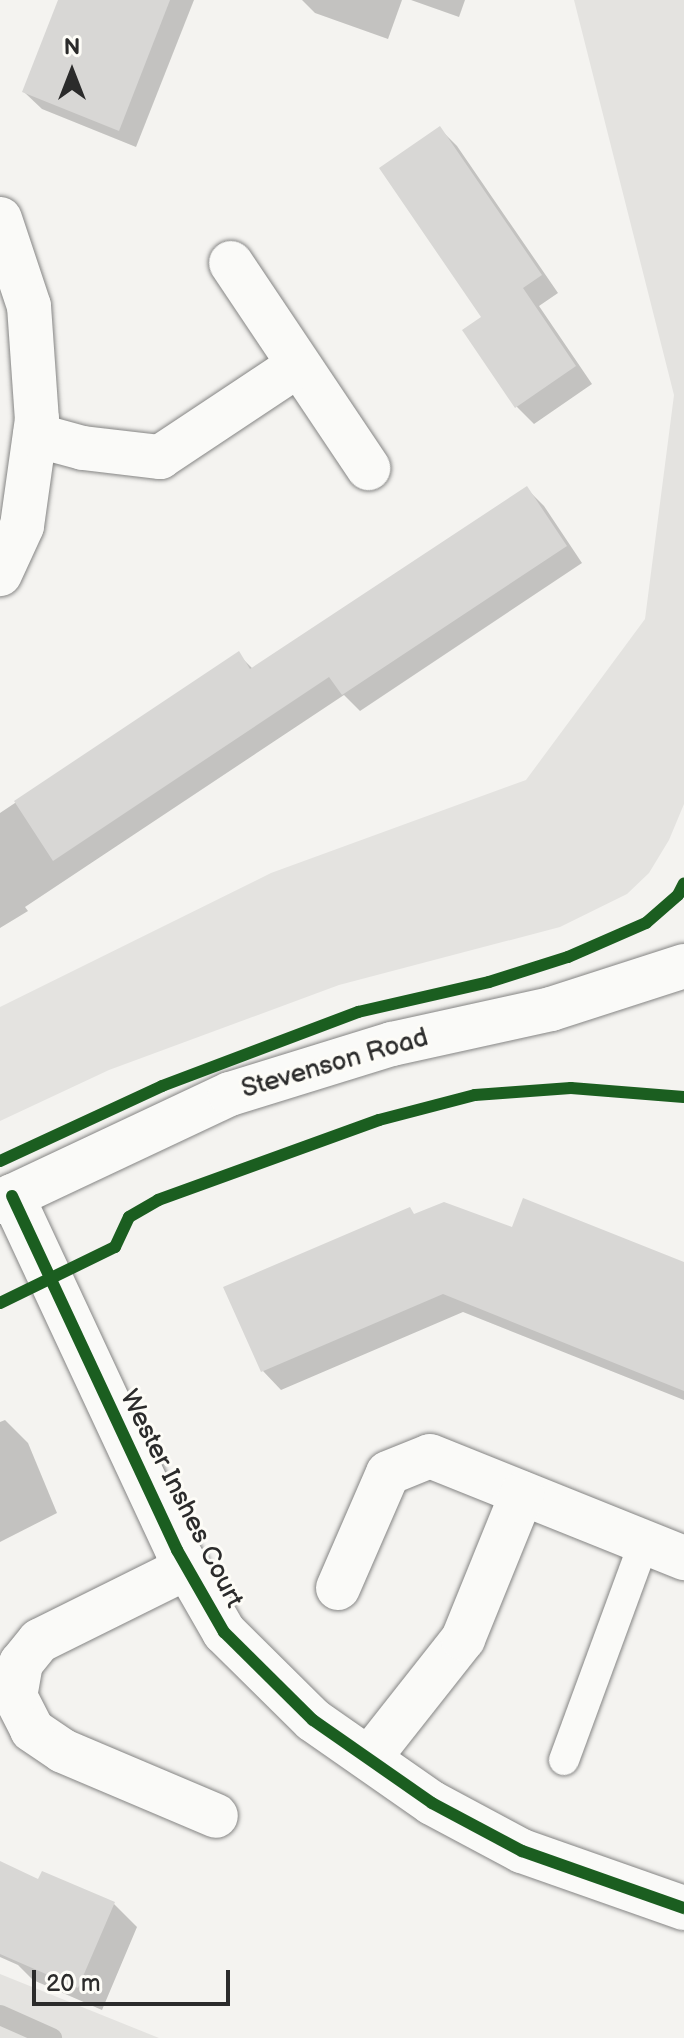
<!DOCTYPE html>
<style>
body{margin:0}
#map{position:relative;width:684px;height:2038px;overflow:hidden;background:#f4f3f0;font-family:"Balsamiq Sans",sans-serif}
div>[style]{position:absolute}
.green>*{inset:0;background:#e4e3e0}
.shadow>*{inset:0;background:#0003}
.stream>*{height:20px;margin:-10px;padding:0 10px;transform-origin:10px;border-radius:10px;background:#c2c1be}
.building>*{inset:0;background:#d8d7d5}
.roads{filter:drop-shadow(0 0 2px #858584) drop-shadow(0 0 2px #858584)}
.service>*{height:30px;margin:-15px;padding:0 15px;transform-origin:15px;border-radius:15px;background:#fafaf8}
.minor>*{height:44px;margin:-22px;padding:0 22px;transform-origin:22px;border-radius:22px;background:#fafaf8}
.tertiary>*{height:44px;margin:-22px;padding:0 22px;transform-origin:22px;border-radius:22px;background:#fafaf8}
.cycleway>*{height:12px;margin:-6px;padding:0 6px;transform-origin:6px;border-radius:6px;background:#1b5e20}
span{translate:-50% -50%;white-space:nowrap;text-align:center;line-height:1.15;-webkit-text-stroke:6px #fdfcf7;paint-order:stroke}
.street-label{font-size:26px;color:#2b2b2b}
.north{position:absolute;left:32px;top:32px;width:80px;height:80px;-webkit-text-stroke:6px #fdfcf7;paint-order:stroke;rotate:0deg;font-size:22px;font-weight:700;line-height:32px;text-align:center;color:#2b2b2b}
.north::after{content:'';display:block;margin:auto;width:28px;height:36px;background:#2b2b2b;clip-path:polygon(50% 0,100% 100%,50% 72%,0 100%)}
.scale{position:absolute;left:32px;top:1970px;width:198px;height:36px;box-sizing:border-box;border:4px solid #2b2b2b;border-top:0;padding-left:10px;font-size:24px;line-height:28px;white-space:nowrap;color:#2b2b2b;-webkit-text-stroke:6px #fdfcf7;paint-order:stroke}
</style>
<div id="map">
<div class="green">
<div style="clip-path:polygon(574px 0,684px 0,684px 804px,669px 840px,649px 873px,627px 894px,560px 927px,339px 985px,109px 1070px,0 1121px,0 1007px,271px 873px,526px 780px,645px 619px,674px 395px)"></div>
<div style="clip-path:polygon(0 1974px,159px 2038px,0 2038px)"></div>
</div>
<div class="shadow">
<div style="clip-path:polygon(60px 0,194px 0,136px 147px,42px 109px,24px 92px)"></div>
<div style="clip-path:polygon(302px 0,402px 0,388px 39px,315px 13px)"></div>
<div style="clip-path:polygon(411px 0,465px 0,459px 17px)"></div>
<div style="clip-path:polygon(440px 129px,457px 146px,558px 293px,539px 306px,592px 384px,534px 424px,517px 407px,484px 317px)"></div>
<div style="clip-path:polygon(527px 489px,544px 506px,582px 563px,360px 711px,344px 695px,25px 907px,28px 911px,0 928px,0 813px,238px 654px,253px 669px)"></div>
<div style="clip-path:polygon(415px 1215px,513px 1229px,684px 1265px,684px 1400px,463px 1312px,281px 1390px,263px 1371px,226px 1288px)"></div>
<div style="clip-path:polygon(5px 1420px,28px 1443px,57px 1513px,0 1542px,0 1422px)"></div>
<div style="clip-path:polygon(0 1863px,39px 1881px,114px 1904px,137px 1927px,102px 2010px,33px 1980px,18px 1965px,0 1957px)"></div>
</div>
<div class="stream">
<div style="left:0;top:2015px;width:57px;rotate:23.9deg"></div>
</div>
<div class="building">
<div style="clip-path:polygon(58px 0,170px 0,119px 131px,22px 92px)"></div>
<div style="clip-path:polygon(440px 126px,542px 275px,523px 288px,576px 366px,515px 408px,462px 330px,481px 317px,379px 168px)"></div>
<div style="clip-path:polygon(527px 486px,567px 546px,342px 695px,329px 677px,53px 861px,14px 801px,239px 651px,250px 669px)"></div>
<div style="clip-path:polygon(523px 1198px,684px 1262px,684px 1391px,443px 1294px,261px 1372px,223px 1287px,410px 1207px,414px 1214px,444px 1202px,512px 1227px)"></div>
<div style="clip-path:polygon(0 1861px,38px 1879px,42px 1871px,115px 1902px,78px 1988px,0 1954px)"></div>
</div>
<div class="roads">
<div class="service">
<div style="left:564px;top:1760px;width:232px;rotate:-69.8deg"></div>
</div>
<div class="minor">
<div style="left:0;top:219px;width:92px;rotate:71.6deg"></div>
<div style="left:29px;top:306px;width:113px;rotate:86deg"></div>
<div style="left:37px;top:419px;width:108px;rotate:98deg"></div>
<div style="left:22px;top:526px;width:53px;rotate:114.6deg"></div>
<div style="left:231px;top:263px;width:247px;rotate:56.2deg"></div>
<div style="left:35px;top:435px;width:50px;rotate:15.2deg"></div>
<div style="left:83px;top:448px;width:78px;rotate:6.7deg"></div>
<div style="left:160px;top:457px;width:164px;rotate:-33.6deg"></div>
<div style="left:12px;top:1196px;width:391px;rotate:65deg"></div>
<div style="left:177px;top:1550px;width:95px;rotate:60.2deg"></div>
<div style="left:224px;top:1632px;width:125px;rotate:44.7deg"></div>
<div style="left:313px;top:1720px;width:145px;rotate:34.9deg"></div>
<div style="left:432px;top:1803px;width:102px;rotate:28.1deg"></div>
<div style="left:522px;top:1851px;width:172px;rotate:19.4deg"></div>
<div style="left:188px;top:1567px;width:166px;rotate:153.6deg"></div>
<div style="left:39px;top:1641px;width:28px;rotate:129deg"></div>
<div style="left:21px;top:1663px;width:34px;rotate:100deg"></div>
<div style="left:15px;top:1696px;width:38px;rotate:63deg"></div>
<div style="left:32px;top:1730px;width:37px;rotate:34deg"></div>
<div style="left:63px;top:1751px;width:166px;rotate:23deg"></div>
<div style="left:338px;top:1588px;width:125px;rotate:-66.5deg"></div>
<div style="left:388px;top:1473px;width:45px;rotate:-22deg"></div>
<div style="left:430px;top:1456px;width:274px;rotate:21.9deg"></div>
<div style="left:369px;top:1758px;width:152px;rotate:-51.7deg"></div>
<div style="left:463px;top:1639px;width:157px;rotate:-67.9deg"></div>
</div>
<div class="tertiary">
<div style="left:0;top:1202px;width:254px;rotate:-25.2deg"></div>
<div style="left:230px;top:1094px;width:170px;rotate:-17.2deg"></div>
<div style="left:392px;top:1044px;width:163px;rotate:-12.4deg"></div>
<div style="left:551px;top:1009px;width:140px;rotate:-17.9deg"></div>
</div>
</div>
<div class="cycleway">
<div style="left:0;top:1161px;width:179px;rotate:-24.8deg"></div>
<div style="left:162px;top:1086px;width:210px;rotate:-20.7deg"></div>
<div style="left:358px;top:1012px;width:134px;rotate:-12.9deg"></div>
<div style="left:489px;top:982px;width:83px;rotate:-17.6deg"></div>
<div style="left:568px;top:957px;width:85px;rotate:-23.6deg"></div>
<div style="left:646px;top:923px;width:43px;rotate:-41.2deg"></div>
<div style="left:678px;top:895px;width:13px;rotate:-63deg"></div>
<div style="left:12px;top:1196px;width:391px;rotate:65deg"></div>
<div style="left:177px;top:1550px;width:95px;rotate:60.2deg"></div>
<div style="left:224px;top:1632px;width:125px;rotate:44.7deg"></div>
<div style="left:313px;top:1720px;width:145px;rotate:34.9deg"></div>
<div style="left:432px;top:1803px;width:102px;rotate:28.1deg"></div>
<div style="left:522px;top:1851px;width:172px;rotate:19.4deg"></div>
<div style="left:0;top:1303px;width:128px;rotate:-26deg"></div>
<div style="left:115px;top:1247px;width:33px;rotate:-65deg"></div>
<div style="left:129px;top:1217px;width:34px;rotate:-30deg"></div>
<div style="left:158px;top:1200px;width:235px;rotate:-19.9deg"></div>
<div style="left:379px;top:1120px;width:99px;rotate:-14.6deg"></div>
<div style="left:475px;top:1095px;width:96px;rotate:-4.2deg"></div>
<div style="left:571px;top:1088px;width:113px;rotate:4.6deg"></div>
</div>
<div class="street-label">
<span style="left:335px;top:1064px;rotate:-16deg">Stevenson Road</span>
<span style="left:181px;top:1499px;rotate:63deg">Wester Inshes Court</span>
</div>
<div class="north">N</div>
<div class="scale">20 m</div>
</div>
